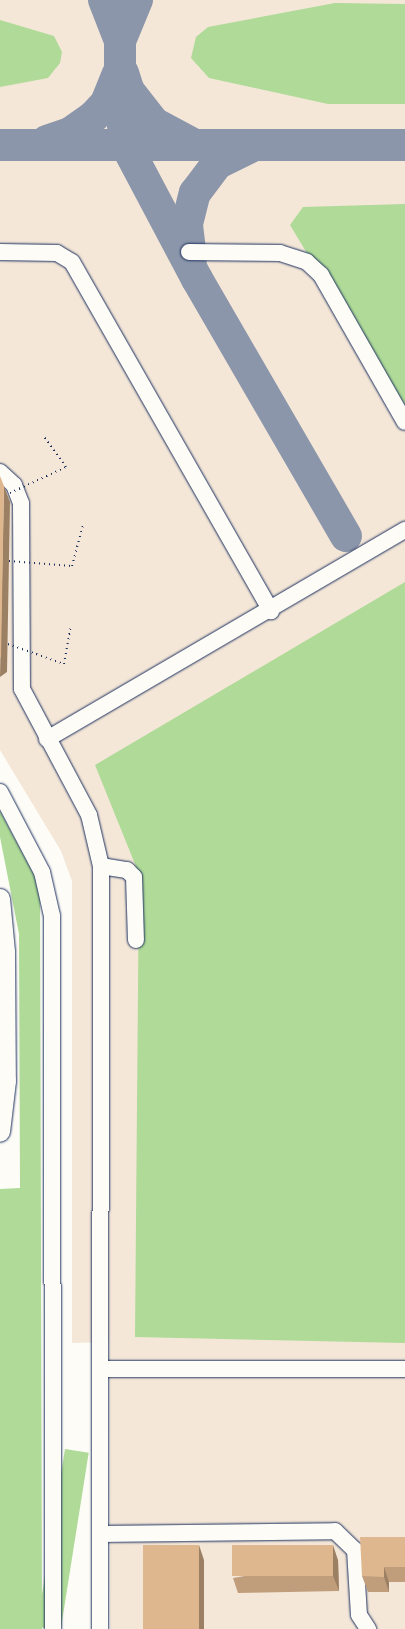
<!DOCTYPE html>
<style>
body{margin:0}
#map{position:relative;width:405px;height:1629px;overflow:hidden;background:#fdfcf7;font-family:"Gochi Hand",sans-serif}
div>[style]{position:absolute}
.built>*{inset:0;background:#f4e7d8}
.green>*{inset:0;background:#afda97;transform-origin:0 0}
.taxiway>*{height:32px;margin:-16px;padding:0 16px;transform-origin:16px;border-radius:16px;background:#8c96aa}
.roads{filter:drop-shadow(0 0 1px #1b2f5e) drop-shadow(0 0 1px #1b2f5e)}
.minor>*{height:16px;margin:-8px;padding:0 8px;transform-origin:8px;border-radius:8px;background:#fdfcf7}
.major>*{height:20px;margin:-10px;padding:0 10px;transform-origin:10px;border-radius:10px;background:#fdfcf7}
.path-bridge>*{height:2px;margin-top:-1px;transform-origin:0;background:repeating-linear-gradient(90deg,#1b2f5e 0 1px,transparent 0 5px)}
.wall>*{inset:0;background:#c09d7b}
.shaded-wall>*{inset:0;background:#9c8064}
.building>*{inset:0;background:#dfb78f;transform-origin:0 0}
span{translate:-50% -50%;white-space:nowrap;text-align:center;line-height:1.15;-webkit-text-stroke:4.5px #fdfcf7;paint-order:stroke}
</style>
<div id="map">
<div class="built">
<div style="clip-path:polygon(0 0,405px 0,405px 1629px,110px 1629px,109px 1342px,72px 1343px,72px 881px,61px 851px,0 750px)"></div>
</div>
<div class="green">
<div style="clip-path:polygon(335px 3px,405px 4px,405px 104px,328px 104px,209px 78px,191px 58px,196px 37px,208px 27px)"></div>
<div style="clip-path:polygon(0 20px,54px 36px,62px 52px,60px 63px,48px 78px,0 87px)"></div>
<div style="clip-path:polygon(405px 204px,405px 416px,290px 225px,303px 207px)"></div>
<div style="clip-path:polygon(405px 582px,405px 1343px,135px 1337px,139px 874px,95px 765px)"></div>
<div style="clip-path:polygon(0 811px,40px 886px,42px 1629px,0 1629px,0 1189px,20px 1188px,19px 934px,0 837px)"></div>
<div style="left:65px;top:1449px;width:24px;height:180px;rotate:9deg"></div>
</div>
<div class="taxiway">
<div style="left:104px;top:0;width:44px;rotate:68.7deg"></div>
<div style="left:137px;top:0;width:44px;rotate:112.5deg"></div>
<div style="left:120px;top:41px;width:66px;rotate:90deg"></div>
<div style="left:120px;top:107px;width:38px;rotate:81deg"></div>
<div style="left:126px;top:145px;width:152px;rotate:62.1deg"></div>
<div style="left:197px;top:279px;width:297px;rotate:59.9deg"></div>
<div style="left:123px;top:73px;width:19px;rotate:72deg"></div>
<div style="left:129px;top:91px;width:41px;rotate:52deg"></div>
<div style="left:154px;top:123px;width:44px;rotate:28.3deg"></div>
<div style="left:47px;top:141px;width:24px;rotate:-19deg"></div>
<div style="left:70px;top:133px;width:29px;rotate:-35deg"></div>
<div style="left:94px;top:116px;width:18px;rotate:-47deg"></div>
<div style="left:106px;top:103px;width:31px;rotate:-68deg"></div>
<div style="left:0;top:145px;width:405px"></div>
<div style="left:191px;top:258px;width:34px;rotate:-97deg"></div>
<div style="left:187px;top:224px;width:32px;rotate:-76deg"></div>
<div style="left:195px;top:193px;width:38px;rotate:-53deg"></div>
<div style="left:218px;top:163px;width:39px;rotate:-26deg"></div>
</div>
<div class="roads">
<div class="minor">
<div style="left:0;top:252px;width:57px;rotate:1deg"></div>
<div style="left:57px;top:253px;width:17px;rotate:31deg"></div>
<div style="left:72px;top:262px;width:402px;rotate:60.3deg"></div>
<div style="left:189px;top:252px;width:91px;rotate:0.6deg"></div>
<div style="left:280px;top:253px;width:28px;rotate:18deg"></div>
<div style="left:307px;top:262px;width:19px;rotate:43deg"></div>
<div style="left:321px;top:275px;width:169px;rotate:60.3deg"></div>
<div style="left:0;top:472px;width:19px;rotate:43deg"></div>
<div style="left:14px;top:485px;width:19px;rotate:69deg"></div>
<div style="left:21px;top:503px;width:186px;rotate:89.7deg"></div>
<div style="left:22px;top:689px;width:143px;rotate:62deg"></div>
<div style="left:89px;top:815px;width:52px;rotate:76.8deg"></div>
<div style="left:101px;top:866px;width:763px;rotate:90.08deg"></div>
<div style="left:47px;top:739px;width:415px;rotate:-30.3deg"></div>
<div style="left:0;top:792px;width:90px;rotate:62.3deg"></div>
<div style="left:42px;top:872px;width:45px;rotate:77.2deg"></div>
<div style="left:52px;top:916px;width:713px;rotate:89.92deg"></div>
<div style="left:101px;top:866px;width:26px;rotate:9deg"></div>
<div style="left:127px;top:870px;width:10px;rotate:45deg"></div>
<div style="left:134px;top:877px;width:63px;rotate:88.2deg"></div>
<div style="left:100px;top:1369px;width:305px"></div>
<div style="left:100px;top:1534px;width:235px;rotate:-0.7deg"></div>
<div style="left:335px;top:1531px;width:28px;rotate:44deg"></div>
<div style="left:355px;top:1550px;width:65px;rotate:86.5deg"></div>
<div style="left:359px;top:1615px;width:17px;rotate:57deg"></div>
</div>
<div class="major">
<div style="left:0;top:899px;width:53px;rotate:84.6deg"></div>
<div style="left:5px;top:952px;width:129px;rotate:89.6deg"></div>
<div style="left:6px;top:1081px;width:51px;rotate:96.7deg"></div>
</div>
</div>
<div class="path-bridge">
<div style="left:10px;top:493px;width:62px;rotate:-24.9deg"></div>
<div style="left:66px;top:467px;width:37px;rotate:-126deg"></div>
<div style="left:9px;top:561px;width:63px;rotate:4.5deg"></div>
<div style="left:72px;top:566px;width:42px;rotate:-75deg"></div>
<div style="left:8px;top:644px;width:59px;rotate:19.7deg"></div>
<div style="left:64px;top:664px;width:36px;rotate:-80deg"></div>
</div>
<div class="wall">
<div style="clip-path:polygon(405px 1537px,405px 1582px,389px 1582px,389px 1592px,368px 1592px,362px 1576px)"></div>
<div style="clip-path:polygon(338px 1560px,339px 1591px,238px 1593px,233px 1578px)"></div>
</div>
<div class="shaded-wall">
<div style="clip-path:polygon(4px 486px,10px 502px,7px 672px,0 677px)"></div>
<div style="clip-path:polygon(199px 1545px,204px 1560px,204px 1629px,199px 1629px)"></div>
<div style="clip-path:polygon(333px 1545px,338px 1560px,339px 1591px,333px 1576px)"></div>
<div style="clip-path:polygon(384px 1567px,389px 1582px,389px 1592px,384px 1577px)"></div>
</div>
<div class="building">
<div style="clip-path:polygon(0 476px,4px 486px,1px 657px,0 658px)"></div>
<div style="clip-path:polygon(360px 1537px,405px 1537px,405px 1567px,384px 1567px,384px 1577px,362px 1576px)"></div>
<div style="left:143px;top:1545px;width:56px;height:84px"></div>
<div style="left:333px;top:1545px;width:31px;height:101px;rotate:90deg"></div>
</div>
</div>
